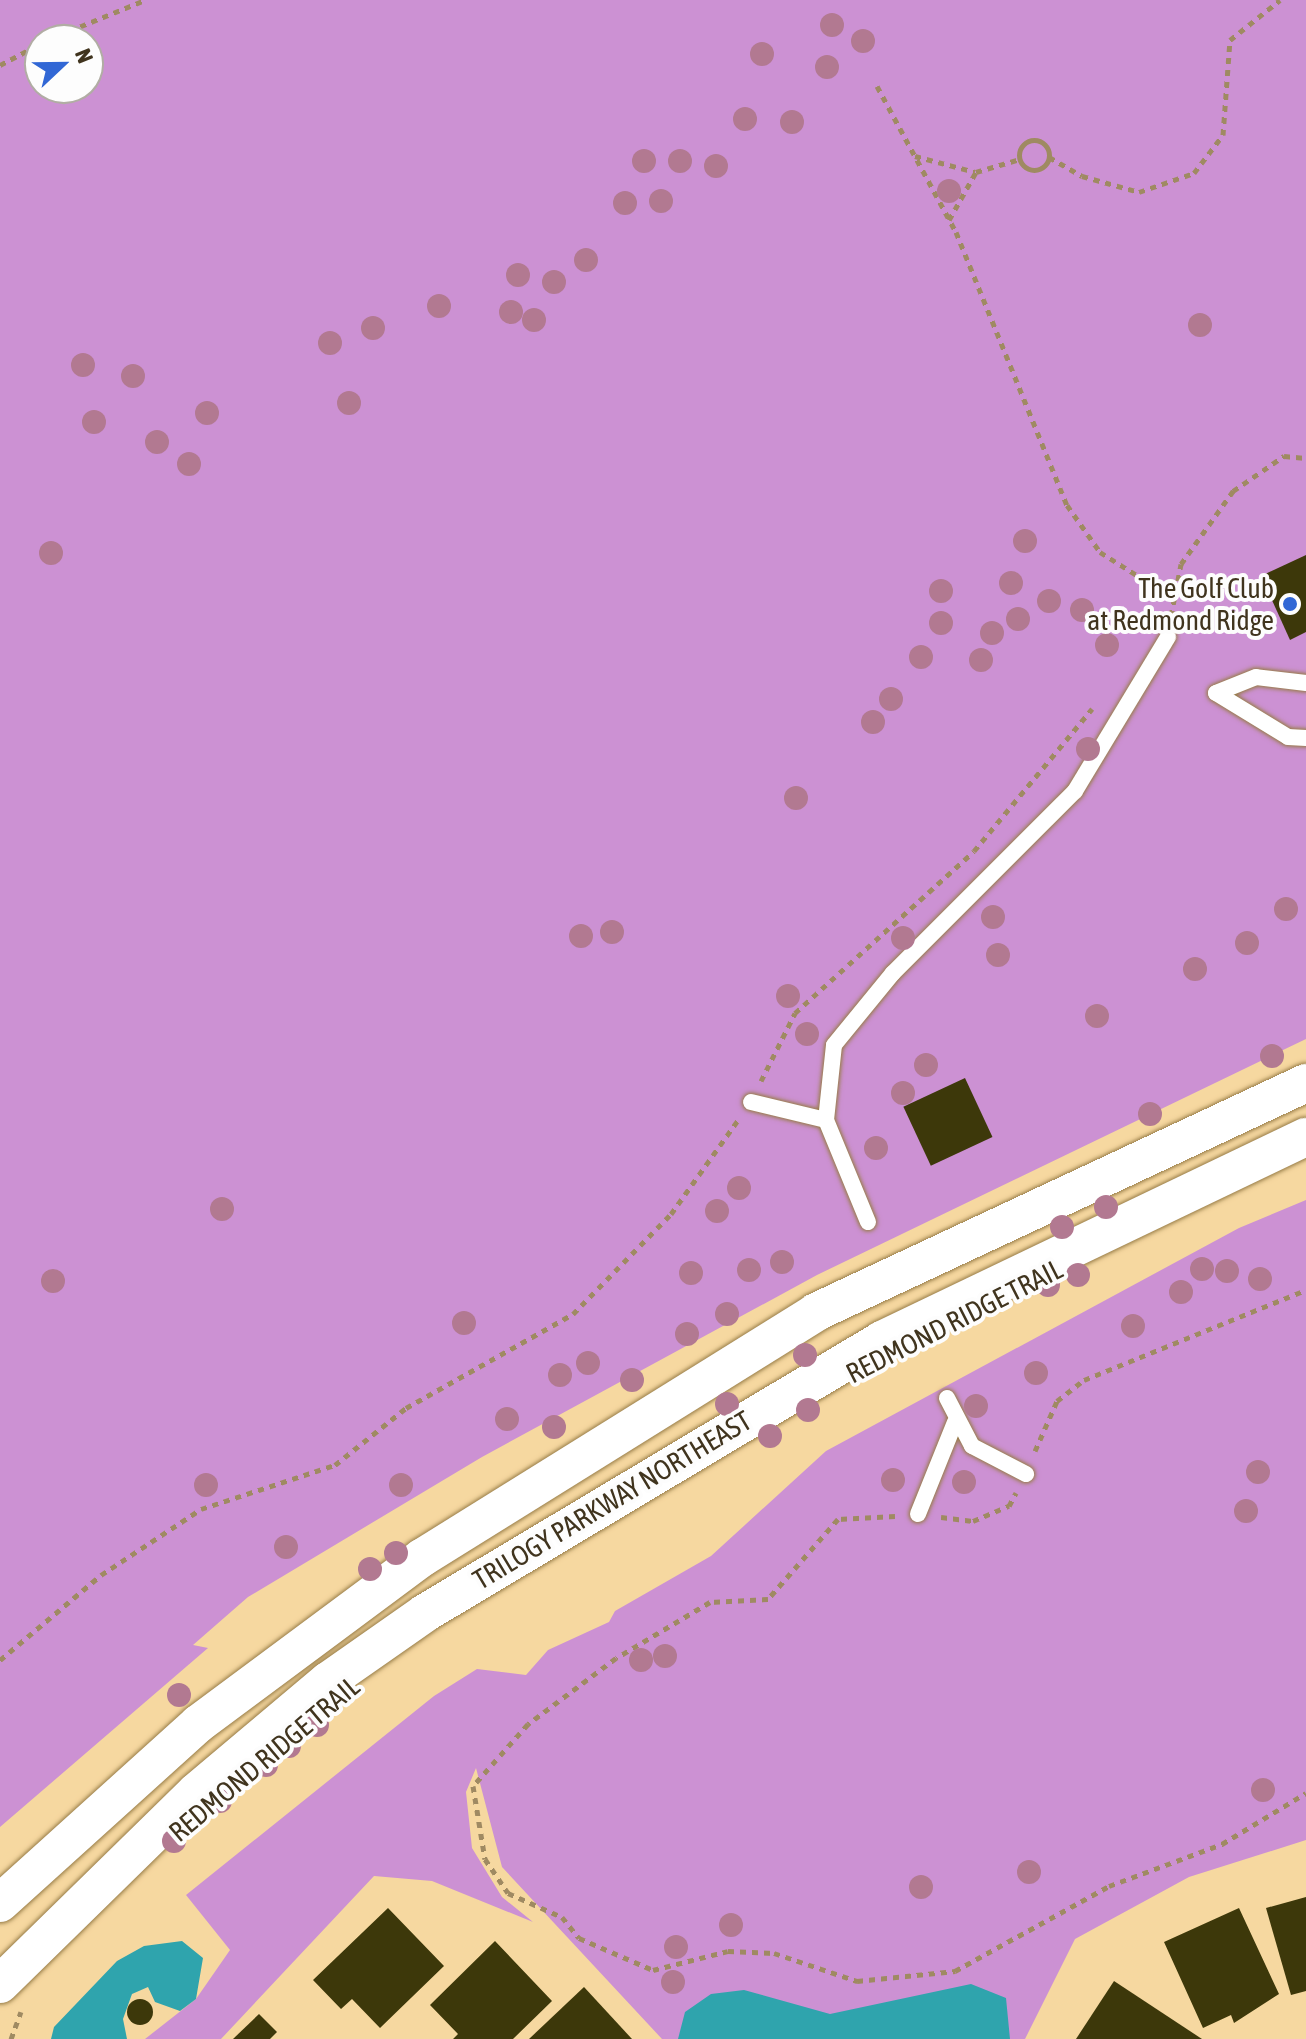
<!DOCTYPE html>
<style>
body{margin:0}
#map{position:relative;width:1306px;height:2039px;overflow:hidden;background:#f6d8a0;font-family:"Asap Condensed",sans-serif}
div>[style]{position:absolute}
.green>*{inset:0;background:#cc91d3}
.water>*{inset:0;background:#2fa4ad}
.building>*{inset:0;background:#3d380a;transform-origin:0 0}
.round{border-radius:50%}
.path>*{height:5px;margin-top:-2.5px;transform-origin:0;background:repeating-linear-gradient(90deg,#9f8a62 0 6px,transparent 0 12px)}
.path>.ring{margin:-2.5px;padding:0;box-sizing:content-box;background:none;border:5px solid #9f8a62;border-radius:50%}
.roads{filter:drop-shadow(0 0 2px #977c47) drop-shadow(0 0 2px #977c47)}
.service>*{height:16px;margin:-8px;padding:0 8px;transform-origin:8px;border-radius:8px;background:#fff}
.tertiary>*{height:38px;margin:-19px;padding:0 19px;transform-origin:19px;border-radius:19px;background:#fff}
.trees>*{width:24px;height:24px;margin:-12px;border-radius:50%;background:#b27991}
.dots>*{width:22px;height:22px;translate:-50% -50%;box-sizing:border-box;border:4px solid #fdfdfd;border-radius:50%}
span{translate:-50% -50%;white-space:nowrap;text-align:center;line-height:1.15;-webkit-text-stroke:8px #fdfdfd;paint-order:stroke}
.poi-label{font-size:28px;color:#40341e}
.right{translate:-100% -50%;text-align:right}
.street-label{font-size:28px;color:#40341e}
.north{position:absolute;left:24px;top:24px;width:80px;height:80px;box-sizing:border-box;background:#fdfdfd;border:2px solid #b1ada4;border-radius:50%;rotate:68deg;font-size:22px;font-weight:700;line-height:32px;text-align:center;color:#40341e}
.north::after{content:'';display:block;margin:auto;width:28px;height:36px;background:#3167d5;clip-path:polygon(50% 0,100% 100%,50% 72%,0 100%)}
</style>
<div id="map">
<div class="green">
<div style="clip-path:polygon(evenodd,0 0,1306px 0,1306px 1039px,817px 1275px,482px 1457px,248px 1597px,193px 1645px,208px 1648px,0 1827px,0 0,40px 40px,88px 40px,88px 88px,40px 88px,40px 40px)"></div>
<div style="clip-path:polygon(1306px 1200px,1306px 1840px,1189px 1877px,1075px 1939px,1025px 2039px,662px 2039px,502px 1867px,476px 1768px,466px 1792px,472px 1848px,502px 1897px,533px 1922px,432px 1881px,374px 1876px,221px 2039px,145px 2039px,196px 1999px,230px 1950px,186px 1895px,434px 1696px,477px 1669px,526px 1675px,548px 1650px,609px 1622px,615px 1611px,711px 1556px,826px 1451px,1239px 1228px)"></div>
</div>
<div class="water">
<div style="clip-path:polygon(182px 1941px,203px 1958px,196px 1999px,180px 2011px,155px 2002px,148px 1987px,132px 1994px,123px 2019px,127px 2039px,51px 2039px,54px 2027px,117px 1961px,144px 1946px)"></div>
<div style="clip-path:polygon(971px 1984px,1006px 1998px,1010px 2039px,678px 2039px,685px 2012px,711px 1994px,744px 1990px,830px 2014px)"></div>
</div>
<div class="building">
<div style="clip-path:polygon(1306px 555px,1306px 632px,1290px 640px,1261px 576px)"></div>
<div style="left:965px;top:1078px;width:65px;height:68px;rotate:65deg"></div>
<div style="clip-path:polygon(1306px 1897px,1306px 1991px,1291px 1995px,1266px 1908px)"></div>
<div style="clip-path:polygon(388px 1908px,444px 1966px,380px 2028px,352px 1999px,341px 2009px,313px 1980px)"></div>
<div style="clip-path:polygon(1239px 1908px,1279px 1994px,1234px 2023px,1231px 2015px,1203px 2028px,1164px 1942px)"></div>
<div style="clip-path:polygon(495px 1941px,552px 2001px,513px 2039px,453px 2039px,458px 2034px,430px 2005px)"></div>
<div style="clip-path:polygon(1114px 1981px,1202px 2039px,1076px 2039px)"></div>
<div style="clip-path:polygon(584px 1987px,632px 2039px,529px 2039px)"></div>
<div class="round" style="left:127px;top:1999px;width:26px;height:26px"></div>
<div style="clip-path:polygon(259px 2014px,277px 2032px,270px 2039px,233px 2039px)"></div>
</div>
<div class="path">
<div style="left:47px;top:40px;width:106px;rotate:-22.2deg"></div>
<div style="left:0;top:65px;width:45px;rotate:-27.7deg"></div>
<div style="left:877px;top:86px;width:166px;rotate:61.6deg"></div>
<div style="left:956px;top:232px;width:295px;rotate:67.9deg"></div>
<div style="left:1067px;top:505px;width:57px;rotate:54.9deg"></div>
<div style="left:1100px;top:552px;width:89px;rotate:32.1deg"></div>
<div class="ring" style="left:1019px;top:140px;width:25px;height:25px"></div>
<div style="left:915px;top:156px;width:62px;rotate:14.9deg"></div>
<div style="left:1049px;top:157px;width:38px;rotate:30deg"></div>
<div style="left:1082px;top:176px;width:59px;rotate:15.7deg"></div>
<div style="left:1139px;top:192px;width:58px;rotate:-19.1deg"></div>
<div style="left:1194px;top:173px;width:48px;rotate:-52.7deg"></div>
<div style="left:1223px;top:135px;width:95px;rotate:-85.8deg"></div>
<div style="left:1230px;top:40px;width:64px;rotate:-38.7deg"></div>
<div style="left:949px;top:220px;width:55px;rotate:-60.6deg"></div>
<div style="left:976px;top:172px;width:46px;rotate:-16.5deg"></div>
<div style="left:1171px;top:616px;width:53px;rotate:-79.1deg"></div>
<div style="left:1181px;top:564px;width:90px;rotate:-54.5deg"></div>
<div style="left:1233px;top:491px;width:62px;rotate:-34.5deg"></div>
<div style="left:1284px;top:456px;width:22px;rotate:5deg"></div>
<div style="left:761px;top:1081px;width:76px;rotate:-63.4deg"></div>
<div style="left:795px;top:1013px;width:241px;rotate:-42.1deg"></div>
<div style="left:974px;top:851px;width:185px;rotate:-50.3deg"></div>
<div style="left:1035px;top:1451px;width:55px;rotate:-66.3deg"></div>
<div style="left:1057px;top:1401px;width:34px;rotate:-38deg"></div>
<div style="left:1084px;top:1380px;width:240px;rotate:-22.1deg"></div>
<div style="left:895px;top:1516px;width:57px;rotate:177deg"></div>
<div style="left:838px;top:1519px;width:106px;rotate:131.2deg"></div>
<div style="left:768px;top:1599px;width:58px;rotate:177deg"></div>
<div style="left:710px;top:1602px;width:109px;rotate:149.2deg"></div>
<div style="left:616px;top:1658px;width:110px;rotate:143.1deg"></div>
<div style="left:528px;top:1724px;width:83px;rotate:131.6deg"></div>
<div style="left:473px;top:1786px;width:74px;rotate:80.7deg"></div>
<div style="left:485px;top:1859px;width:41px;rotate:55.9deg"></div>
<div style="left:508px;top:1893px;width:59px;rotate:24deg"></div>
<div style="left:562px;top:1917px;width:27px;rotate:51deg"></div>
<div style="left:579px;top:1938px;width:81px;rotate:23.4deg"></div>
<div style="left:653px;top:1970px;width:77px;rotate:-14.2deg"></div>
<div style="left:728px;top:1951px;width:46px;rotate:2.5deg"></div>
<div style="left:774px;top:1953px;width:88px;rotate:18.6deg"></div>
<div style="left:857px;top:1981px;width:99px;rotate:-5.8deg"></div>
<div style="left:955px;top:1971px;width:176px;rotate:-28.9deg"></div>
<div style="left:1109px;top:1886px;width:121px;rotate:-20.4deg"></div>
<div style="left:1222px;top:1844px;width:98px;rotate:-31.3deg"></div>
<div style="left:941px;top:1517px;width:32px;rotate:7deg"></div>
<div style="left:973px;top:1521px;width:39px;rotate:-23deg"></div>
<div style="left:1009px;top:1506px;width:15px;rotate:-62deg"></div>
<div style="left:0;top:1660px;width:132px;rotate:-40.1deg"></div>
<div style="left:101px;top:1575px;width:120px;rotate:-33.4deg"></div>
<div style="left:201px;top:1509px;width:141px;rotate:-18.2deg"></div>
<div style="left:335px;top:1465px;width:91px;rotate:-38.8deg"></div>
<div style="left:406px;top:1408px;width:192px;rotate:-29.4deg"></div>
<div style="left:573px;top:1314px;width:140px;rotate:-45.6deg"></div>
<div style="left:671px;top:1214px;width:115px;rotate:-54.5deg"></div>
<div style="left:11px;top:2039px;width:29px;rotate:-70deg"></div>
</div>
<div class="roads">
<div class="service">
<div style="left:1306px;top:683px;width:50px;rotate:-173.2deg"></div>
<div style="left:1256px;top:677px;width:43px;rotate:158.2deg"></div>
<div style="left:1216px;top:693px;width:84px;rotate:31.4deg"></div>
<div style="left:1288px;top:737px;width:18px;rotate:3deg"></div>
<div style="left:751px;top:1102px;width:77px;rotate:13.5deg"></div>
<div style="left:868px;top:1222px;width:110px;rotate:-112.4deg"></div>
<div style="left:826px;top:1120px;width:75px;rotate:-83.9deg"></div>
<div style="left:834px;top:1045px;width:93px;rotate:-50.7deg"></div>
<div style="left:893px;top:973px;width:257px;rotate:-45deg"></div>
<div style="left:1075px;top:791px;width:180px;rotate:-58.9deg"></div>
<div style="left:947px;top:1398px;width:54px;rotate:62.5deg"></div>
<div style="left:972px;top:1446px;width:61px;rotate:27.4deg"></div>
<div style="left:918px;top:1514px;width:99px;rotate:-68.1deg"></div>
</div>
<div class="tertiary">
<div style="left:0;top:1903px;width:267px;rotate:-42.1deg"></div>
<div style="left:198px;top:1724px;width:280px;rotate:-36.6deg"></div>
<div style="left:423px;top:1557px;width:463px;rotate:-31.9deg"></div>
<div style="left:816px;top:1312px;width:541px;rotate:-25.05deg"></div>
<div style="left:0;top:1984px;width:274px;rotate:-44.4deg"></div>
<div style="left:196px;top:1792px;width:172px;rotate:-40.1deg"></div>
<div style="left:328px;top:1681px;width:118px;rotate:-35deg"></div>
<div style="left:425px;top:1613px;width:532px;rotate:-30.85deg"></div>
<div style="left:882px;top:1340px;width:470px;rotate:-25.6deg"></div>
</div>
</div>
<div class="trees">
<div style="left:832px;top:25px"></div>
<div style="left:863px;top:41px"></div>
<div style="left:762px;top:54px"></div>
<div style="left:827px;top:67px"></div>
<div style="left:745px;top:119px"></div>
<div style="left:792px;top:122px"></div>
<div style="left:644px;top:161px"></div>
<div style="left:680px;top:161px"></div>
<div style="left:716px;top:166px"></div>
<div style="left:949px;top:191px"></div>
<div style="left:661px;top:201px"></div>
<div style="left:625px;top:203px"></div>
<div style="left:586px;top:260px"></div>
<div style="left:518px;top:275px"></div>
<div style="left:554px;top:282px"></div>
<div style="left:439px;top:306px"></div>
<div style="left:511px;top:312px"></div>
<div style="left:534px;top:320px"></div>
<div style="left:1200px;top:325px"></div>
<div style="left:373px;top:328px"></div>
<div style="left:330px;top:343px"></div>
<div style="left:83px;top:365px"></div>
<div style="left:133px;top:376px"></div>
<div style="left:349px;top:403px"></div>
<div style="left:207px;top:413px"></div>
<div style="left:94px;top:422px"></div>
<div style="left:157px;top:442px"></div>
<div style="left:189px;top:464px"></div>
<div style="left:1025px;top:541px"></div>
<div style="left:51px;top:553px"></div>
<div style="left:1011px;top:583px"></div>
<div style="left:941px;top:591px"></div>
<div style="left:1049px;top:601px"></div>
<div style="left:1082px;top:610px"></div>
<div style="left:1018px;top:619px"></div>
<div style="left:941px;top:623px"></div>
<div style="left:992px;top:633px"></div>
<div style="left:1107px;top:645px"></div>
<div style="left:921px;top:657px"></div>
<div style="left:981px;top:660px"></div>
<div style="left:891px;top:699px"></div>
<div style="left:873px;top:722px"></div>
<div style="left:1088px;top:749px"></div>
<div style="left:796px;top:798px"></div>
<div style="left:1286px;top:909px"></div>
<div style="left:993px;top:917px"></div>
<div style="left:612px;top:932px"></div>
<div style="left:581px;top:936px"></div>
<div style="left:903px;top:938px"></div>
<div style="left:1247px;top:943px"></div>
<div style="left:998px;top:955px"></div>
<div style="left:1195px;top:969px"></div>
<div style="left:788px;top:996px"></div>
<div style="left:1097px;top:1016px"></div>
<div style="left:807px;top:1034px"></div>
<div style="left:1272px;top:1056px"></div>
<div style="left:926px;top:1065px"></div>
<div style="left:903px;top:1093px"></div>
<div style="left:1150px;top:1114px"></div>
<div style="left:876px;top:1148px"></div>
<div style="left:739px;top:1188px"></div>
<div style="left:1106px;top:1207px"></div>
<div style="left:222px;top:1209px"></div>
<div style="left:717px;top:1211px"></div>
<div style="left:1062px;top:1227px"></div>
<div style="left:782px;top:1262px"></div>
<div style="left:1202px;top:1269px"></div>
<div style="left:749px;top:1270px"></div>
<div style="left:1227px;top:1271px"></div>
<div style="left:691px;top:1273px"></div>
<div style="left:1078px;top:1275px"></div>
<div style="left:1260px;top:1279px"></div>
<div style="left:53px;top:1281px"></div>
<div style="left:1048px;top:1285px"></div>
<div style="left:1181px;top:1292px"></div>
<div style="left:727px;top:1314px"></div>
<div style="left:464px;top:1323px"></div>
<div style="left:1133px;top:1326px"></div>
<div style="left:687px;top:1334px"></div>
<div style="left:805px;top:1355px"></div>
<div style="left:588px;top:1363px"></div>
<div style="left:1036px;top:1373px"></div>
<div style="left:560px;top:1375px"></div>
<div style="left:632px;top:1380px"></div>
<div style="left:727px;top:1404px"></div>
<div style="left:976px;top:1406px"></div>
<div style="left:808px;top:1410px"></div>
<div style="left:507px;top:1419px"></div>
<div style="left:554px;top:1427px"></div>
<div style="left:770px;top:1436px"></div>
<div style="left:1258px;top:1472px"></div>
<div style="left:893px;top:1480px"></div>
<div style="left:964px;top:1482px"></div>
<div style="left:206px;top:1485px"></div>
<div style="left:401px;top:1485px"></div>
<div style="left:1246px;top:1511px"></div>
<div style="left:286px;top:1547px"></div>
<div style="left:396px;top:1553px"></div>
<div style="left:370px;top:1569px"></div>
<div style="left:665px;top:1656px"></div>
<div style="left:641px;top:1660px"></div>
<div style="left:179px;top:1695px"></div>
<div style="left:317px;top:1725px"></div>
<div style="left:289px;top:1746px"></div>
<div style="left:266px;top:1765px"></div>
<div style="left:1263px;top:1790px"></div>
<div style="left:220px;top:1801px"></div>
<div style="left:174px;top:1841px"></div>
<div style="left:1029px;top:1872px"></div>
<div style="left:921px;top:1887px"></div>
<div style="left:731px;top:1925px"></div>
<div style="left:676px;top:1947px"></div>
<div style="left:673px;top:1982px"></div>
</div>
<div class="dots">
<div style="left:1290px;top:604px;background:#3167d5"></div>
</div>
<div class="poi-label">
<span class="right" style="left:1274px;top:604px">The Golf Club<br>at Redmond Ridge</span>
</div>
<div class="street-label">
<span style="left:954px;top:1321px;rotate:-27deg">REDMOND RIDGE TRAIL</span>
<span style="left:612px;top:1500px;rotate:-31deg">TRILOGY PARKWAY NORTHEAST</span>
<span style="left:264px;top:1759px;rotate:-40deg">REDMOND RIDGE TRAIL</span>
</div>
<div class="north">N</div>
</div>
